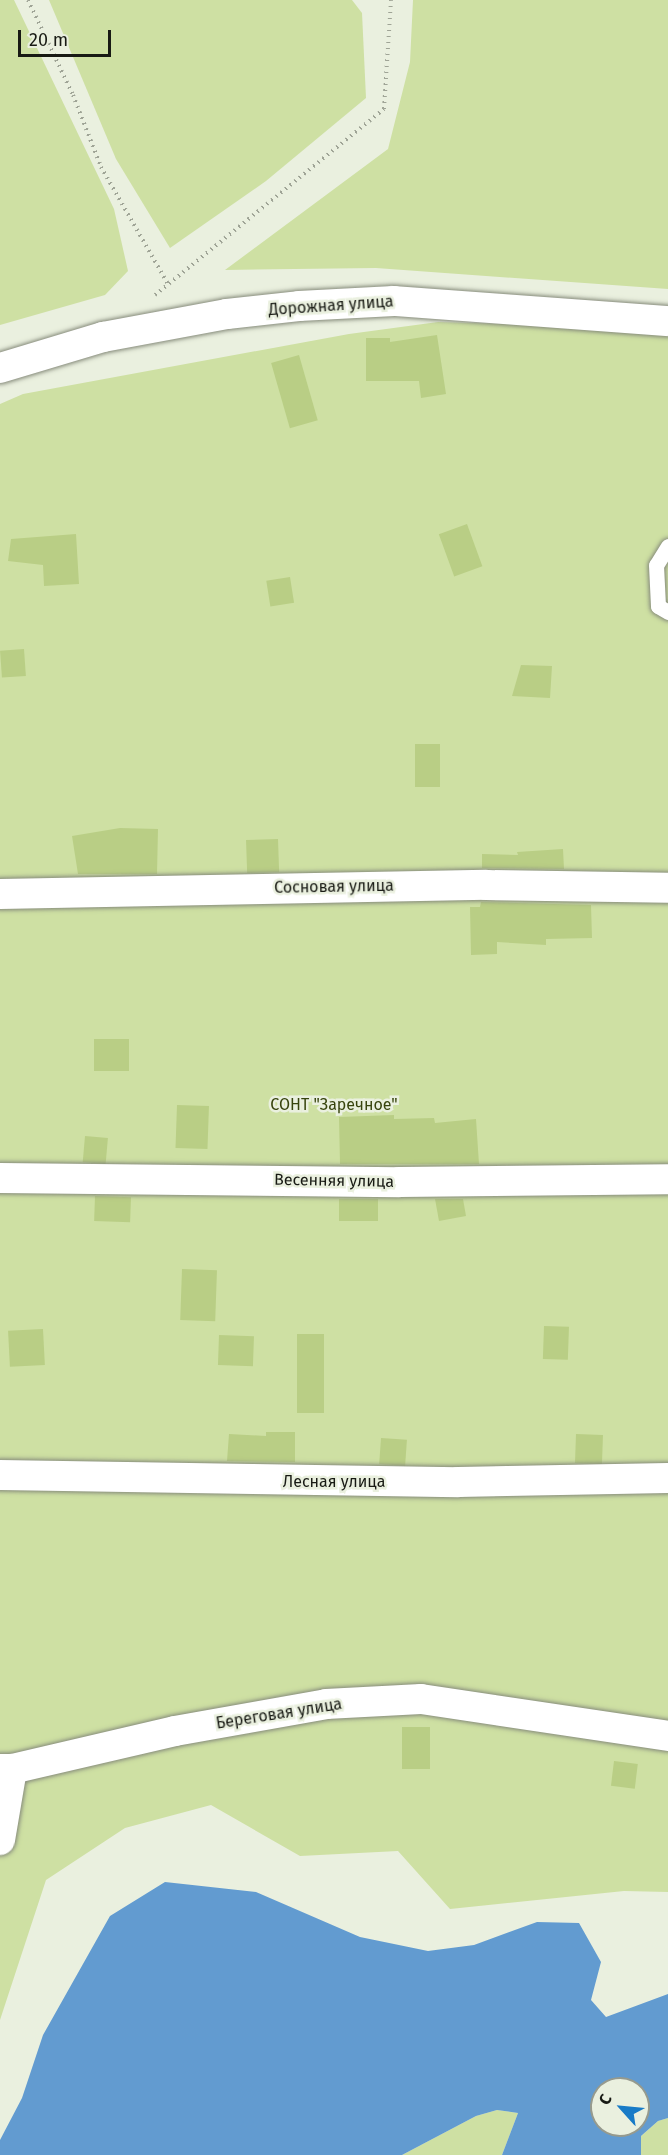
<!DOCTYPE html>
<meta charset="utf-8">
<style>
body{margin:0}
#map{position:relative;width:668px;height:2155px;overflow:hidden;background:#eaf0df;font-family:"Fira Sans",sans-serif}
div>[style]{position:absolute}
.green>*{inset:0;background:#cee0a3}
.water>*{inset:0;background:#629bd0}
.building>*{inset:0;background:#b9ce85;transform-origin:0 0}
.path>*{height:4px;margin-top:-2px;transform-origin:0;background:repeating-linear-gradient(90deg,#9fa496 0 1.5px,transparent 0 6px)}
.roads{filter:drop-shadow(0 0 2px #878c7c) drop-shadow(0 0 2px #878c7c)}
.service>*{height:15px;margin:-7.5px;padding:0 7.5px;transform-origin:7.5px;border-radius:7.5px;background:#fff}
.minor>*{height:30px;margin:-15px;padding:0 15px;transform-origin:15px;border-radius:15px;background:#fff}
span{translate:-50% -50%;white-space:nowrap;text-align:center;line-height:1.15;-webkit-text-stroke:5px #eaf0df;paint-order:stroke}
.street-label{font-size:16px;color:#181a14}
.park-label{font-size:16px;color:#37440d}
.north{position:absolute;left:590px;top:2077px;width:60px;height:60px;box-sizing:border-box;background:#eaf0df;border:2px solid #969a8e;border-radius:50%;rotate:297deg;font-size:16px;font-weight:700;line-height:24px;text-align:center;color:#181a14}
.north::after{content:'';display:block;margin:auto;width:21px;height:27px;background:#187bc7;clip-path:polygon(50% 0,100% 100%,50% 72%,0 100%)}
.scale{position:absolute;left:18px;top:30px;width:93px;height:27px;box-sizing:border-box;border:3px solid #181a14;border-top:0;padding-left:8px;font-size:18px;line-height:21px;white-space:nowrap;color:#181a14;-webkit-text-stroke:4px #eaf0df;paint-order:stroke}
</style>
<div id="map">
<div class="green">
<div style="clip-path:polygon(0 0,14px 0,114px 209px,128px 271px,105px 295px,0 325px)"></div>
<div style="clip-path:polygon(49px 0,352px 0,362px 13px,366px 98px,266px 181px,170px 248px,116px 159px)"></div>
<div style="clip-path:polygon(413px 0,668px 0,668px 289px,376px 268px,225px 270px,388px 149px,410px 62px)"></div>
<div style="clip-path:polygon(438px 322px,511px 324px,668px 335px,668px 1892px,624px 1891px,450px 1909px,398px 1851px,300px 1856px,211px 1805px,125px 1828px,46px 1880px,0 2020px,0 404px,23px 394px,349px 334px)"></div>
<div style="clip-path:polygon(497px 2110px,518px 2113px,502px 2155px,402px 2155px,476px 2116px)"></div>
<div style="clip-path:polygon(668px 2118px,668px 2155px,641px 2155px,640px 2137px,658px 2121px)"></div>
</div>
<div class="water">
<div style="clip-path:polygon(evenodd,165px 1882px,256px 1892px,360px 1937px,428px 1951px,474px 1945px,537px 1922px,579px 1923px,601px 1962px,591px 2000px,606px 2017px,668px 1994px,668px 2118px,658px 2121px,641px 2136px,641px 2155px,502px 2155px,518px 2113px,497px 2110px,476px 2116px,402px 2155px,0 2155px,0 2140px,22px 2098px,43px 2035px,110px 1916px,165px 1882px,602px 2089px,638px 2089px,638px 2125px,602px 2125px,602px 2089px)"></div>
</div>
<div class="building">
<div style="clip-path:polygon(437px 335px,446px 394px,421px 398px,419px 381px,366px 381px,366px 338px,390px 338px,390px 342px)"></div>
<div style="left:299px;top:355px;width:68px;height:29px;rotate:74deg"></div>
<div style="left:467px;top:524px;width:45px;height:30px;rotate:70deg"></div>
<div style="clip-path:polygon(76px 534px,79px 584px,44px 586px,43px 565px,8px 561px,11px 539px)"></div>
<div style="left:290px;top:577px;width:26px;height:24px;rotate:81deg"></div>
<div style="left:24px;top:649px;width:27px;height:24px;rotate:86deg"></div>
<div style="clip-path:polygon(521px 665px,552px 666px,550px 698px,512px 696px)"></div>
<div style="left:415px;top:744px;width:25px;height:43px"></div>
<div style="clip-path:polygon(120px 828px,158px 829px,157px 874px,78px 874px,72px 836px)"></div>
<div style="left:278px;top:839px;width:33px;height:32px;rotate:88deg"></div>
<div style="clip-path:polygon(563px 849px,564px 869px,482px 868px,482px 854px,518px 855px,517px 852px)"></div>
<div style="clip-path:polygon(481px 902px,591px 905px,592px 938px,546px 939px,546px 945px,497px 942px,497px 954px,471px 955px,470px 907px,480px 907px)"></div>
<div style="left:94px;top:1039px;width:35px;height:32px"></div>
<div style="left:177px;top:1105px;width:32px;height:43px;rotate:2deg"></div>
<div style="clip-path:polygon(394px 1115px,394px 1119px,434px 1118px,435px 1123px,476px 1119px,479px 1164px,340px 1164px,339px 1117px)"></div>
<div style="left:85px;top:1136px;width:23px;height:26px;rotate:5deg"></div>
<div style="left:95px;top:1196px;width:36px;height:25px;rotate:2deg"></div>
<div style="left:339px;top:1199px;width:39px;height:22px"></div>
<div style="clip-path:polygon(435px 1199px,463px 1199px,466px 1216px,439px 1221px)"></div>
<div style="left:182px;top:1269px;width:35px;height:51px;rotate:2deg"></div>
<div style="left:544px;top:1326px;width:25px;height:33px;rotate:2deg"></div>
<div style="left:43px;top:1329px;width:36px;height:35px;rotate:87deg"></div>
<div style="left:297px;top:1334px;width:27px;height:79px"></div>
<div style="left:219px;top:1335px;width:35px;height:30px;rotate:2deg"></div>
<div style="clip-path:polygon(266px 1432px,295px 1432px,295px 1462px,227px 1461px,229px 1434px,266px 1436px)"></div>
<div style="left:576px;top:1434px;width:27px;height:29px;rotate:2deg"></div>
<div style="left:381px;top:1438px;width:26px;height:26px;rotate:4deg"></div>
<div style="left:402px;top:1727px;width:28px;height:42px"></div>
<div style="left:614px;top:1761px;width:24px;height:25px;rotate:7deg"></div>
</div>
<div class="path">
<div style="left:28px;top:0;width:105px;rotate:64.7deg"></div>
<div style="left:73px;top:95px;width:77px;rotate:68.7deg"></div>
<div style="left:101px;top:167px;width:135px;rotate:60.2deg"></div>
<div style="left:155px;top:295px;width:295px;rotate:-39.1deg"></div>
<div style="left:384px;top:109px;width:109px;rotate:-86.3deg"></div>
</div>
<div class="roads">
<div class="service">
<div style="left:668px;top:546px;width:22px;rotate:122deg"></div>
<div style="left:656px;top:565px;width:41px;rotate:87.2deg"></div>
<div style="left:658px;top:606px;width:12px;rotate:31deg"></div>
</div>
<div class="minor">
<div style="left:0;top:368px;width:108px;rotate:-16.8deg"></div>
<div style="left:103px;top:337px;width:126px;rotate:-10.5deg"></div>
<div style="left:227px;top:314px;width:72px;rotate:-6.3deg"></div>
<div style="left:299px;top:306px;width:95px;rotate:-3deg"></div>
<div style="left:394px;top:301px;width:275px;rotate:4.2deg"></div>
<div style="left:0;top:894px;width:486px;rotate:-1.1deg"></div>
<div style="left:486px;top:885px;width:182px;rotate:0.9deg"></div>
<div style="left:0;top:1178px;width:399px;rotate:0.6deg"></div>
<div style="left:399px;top:1182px;width:269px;rotate:-0.6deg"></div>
<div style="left:0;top:1475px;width:458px;rotate:0.9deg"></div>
<div style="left:458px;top:1482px;width:210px;rotate:-1.1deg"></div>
<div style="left:0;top:1769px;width:12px"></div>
<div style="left:12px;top:1769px;width:167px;rotate:-13.1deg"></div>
<div style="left:175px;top:1731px;width:153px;rotate:-10.1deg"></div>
<div style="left:326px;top:1704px;width:95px;rotate:-3deg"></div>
<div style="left:421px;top:1699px;width:250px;rotate:8.5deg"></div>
<div style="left:0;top:1840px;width:72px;rotate:-80.4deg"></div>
</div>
</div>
<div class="street-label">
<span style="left:331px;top:306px;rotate:-4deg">Дорожная улица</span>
<span style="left:334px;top:887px;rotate:-1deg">Сосновая улица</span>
<span style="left:334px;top:1181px;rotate:1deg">Весенняя улица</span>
<span style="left:334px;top:1482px">Лесная улица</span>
<span style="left:279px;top:1714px;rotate:-9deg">Береговая улица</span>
</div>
<div class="park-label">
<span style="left:334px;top:1105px">СОНТ "Заречное"</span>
</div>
<div class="north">С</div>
<div class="scale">20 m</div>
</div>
